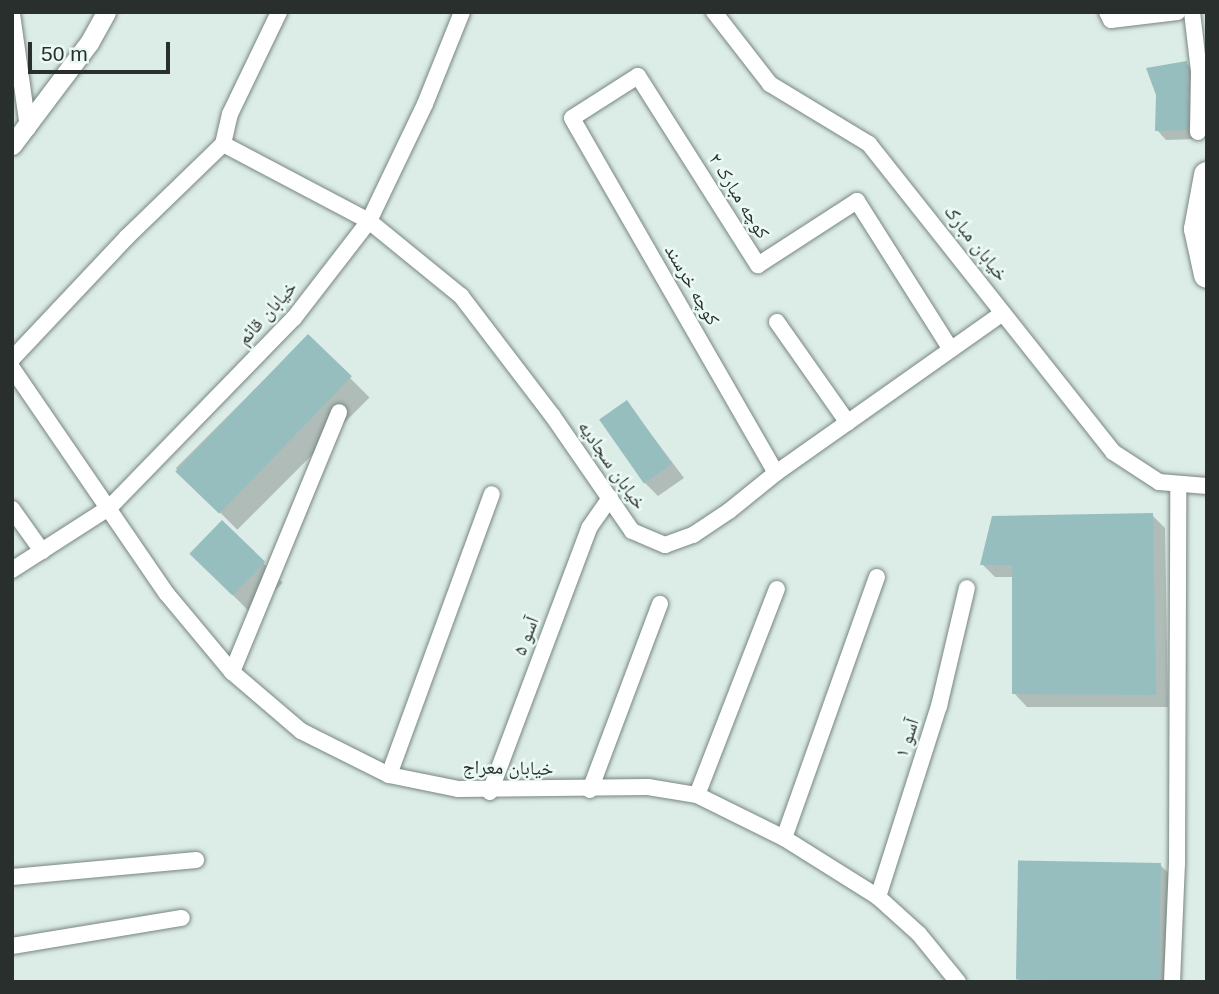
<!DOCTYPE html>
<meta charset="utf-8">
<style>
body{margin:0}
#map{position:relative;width:1219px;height:994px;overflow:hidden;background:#dcece6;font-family:Arial,"Noto Naskh Arabic",sans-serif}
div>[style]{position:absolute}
.shadow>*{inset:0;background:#0003;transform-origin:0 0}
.building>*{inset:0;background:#97bebf;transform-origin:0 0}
.roads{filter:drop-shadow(0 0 2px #788681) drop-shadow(0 0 2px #788681)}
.minor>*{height:16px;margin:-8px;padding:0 8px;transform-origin:8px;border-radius:8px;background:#fff}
.tertiary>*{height:19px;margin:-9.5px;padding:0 9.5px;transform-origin:9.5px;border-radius:9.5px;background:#fff}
.trunk>*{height:26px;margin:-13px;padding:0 13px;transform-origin:13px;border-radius:13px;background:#fff}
span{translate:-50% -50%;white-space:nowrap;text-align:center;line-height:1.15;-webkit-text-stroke:5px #eaf9f4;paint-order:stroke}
.street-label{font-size:19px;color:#292f2d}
.frame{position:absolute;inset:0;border:14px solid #292f2d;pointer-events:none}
.scale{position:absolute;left:28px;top:42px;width:142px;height:32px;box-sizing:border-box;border:4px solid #292f2d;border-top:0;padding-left:9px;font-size:21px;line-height:24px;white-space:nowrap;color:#292f2d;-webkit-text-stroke:5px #eaf9f4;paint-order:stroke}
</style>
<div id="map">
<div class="shadow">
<div style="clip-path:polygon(1186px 63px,1196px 73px,1197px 139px,1166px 140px,1157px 130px)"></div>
<div style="left:308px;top:336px;width:87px;height:187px;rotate:45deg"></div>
<div style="clip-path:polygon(627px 402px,684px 478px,658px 496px,645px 483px)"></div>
<div style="clip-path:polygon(1152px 515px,1165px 528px,1168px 707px,1027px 707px,1014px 693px,1013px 577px,995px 577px,982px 564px)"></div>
<div style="left:222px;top:522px;width:86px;height:44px;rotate:45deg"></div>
<div style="clip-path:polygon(1160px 865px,1174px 878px,1171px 982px,1015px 982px)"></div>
</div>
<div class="building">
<div style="clip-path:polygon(1187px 61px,1188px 130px,1155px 131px,1156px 95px,1146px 68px)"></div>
<div style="left:308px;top:334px;width:61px;height:191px;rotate:44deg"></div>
<div style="left:627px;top:400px;width:78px;height:34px;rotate:55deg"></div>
<div style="clip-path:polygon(1153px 513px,1156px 695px,1012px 694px,1012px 565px,980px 565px,992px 516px)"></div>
<div style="left:222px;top:520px;width:60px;height:47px;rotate:44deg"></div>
<div style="left:1161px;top:863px;width:119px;height:143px;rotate:91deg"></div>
</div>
<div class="roads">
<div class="minor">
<div style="left:714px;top:12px;width:91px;rotate:52.1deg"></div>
<div style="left:770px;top:84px;width:116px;rotate:31.2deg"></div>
<div style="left:869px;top:144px;width:393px;rotate:51.6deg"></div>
<div style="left:1113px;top:452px;width:55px;rotate:33.1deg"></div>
<div style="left:1159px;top:482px;width:48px;rotate:4.8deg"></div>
<div style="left:1107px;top:12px;width:9px;rotate:63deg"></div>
<div style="left:1111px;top:20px;width:67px;rotate:-6.8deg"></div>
<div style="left:1192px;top:12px;width:60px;rotate:83.3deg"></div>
<div style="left:1199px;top:72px;width:60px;rotate:91deg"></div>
<div style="left:12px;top:14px;width:115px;rotate:82deg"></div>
<div style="left:223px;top:144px;width:165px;rotate:27.8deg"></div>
<div style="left:369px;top:221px;width:119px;rotate:39.2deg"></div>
<div style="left:461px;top:296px;width:150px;rotate:52.6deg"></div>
<div style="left:552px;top:415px;width:141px;rotate:55.4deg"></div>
<div style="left:632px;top:531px;width:36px;rotate:23deg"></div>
<div style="left:665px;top:545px;width:30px;rotate:-20deg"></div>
<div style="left:693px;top:535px;width:43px;rotate:-33.7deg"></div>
<div style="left:729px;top:511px;width:60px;rotate:-39deg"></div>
<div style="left:776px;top:473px;width:274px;rotate:-35.2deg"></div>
<div style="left:223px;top:144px;width:31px;rotate:-77deg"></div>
<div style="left:230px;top:114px;width:113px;rotate:-64.3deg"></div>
<div style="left:777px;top:322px;width:123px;rotate:54.9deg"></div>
<div style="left:12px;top:359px;width:168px;rotate:-46.7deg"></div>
<div style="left:127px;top:237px;width:134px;rotate:-44.1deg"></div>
<div style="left:12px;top:368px;width:274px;rotate:55.6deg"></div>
<div style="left:167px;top:594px;width:102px;rotate:50.2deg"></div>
<div style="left:232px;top:672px;width:91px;rotate:40.5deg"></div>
<div style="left:301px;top:731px;width:98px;rotate:26.6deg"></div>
<div style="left:389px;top:775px;width:70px;rotate:11.5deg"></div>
<div style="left:458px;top:789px;width:190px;rotate:-0.6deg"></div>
<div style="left:648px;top:787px;width:50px;rotate:9.3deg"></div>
<div style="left:697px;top:795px;width:97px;rotate:26.3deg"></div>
<div style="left:784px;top:838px;width:111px;rotate:32.1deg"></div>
<div style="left:878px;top:897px;width:55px;rotate:42.1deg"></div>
<div style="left:919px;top:934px;width:62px;rotate:50.9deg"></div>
<div style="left:776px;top:473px;width:409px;rotate:-119.9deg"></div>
<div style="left:572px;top:118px;width:78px;rotate:-32.5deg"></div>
<div style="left:638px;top:76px;width:224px;rotate:57.6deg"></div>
<div style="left:758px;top:265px;width:118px;rotate:-32.9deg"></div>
<div style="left:857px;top:201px;width:174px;rotate:57.7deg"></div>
<div style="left:12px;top:509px;width:52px;rotate:54.5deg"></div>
<div style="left:12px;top:570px;width:117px;rotate:-32.7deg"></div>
<div style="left:110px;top:507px;width:264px;rotate:-45.8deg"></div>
<div style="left:294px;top:318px;width:123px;rotate:-52.3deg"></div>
<div style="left:369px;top:221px;width:130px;rotate:-64.4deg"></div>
<div style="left:425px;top:104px;width:99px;rotate:-68.1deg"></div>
<div style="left:232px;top:672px;width:281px;rotate:-67.6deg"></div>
<div style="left:389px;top:775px;width:299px;rotate:-69.9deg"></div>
<div style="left:590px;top:790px;width:199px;rotate:-69.4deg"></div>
<div style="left:490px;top:792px;width:282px;rotate:-69.4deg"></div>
<div style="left:589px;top:528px;width:37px;rotate:-55deg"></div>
<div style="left:697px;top:795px;width:221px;rotate:-68.8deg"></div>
<div style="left:784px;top:838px;width:277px;rotate:-70.4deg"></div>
<div style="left:12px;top:877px;width:185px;rotate:-5.3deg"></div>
<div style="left:878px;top:897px;width:201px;rotate:-72.3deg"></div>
<div style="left:939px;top:706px;width:121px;rotate:-76.7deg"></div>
<div style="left:12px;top:946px;width:172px;rotate:-9.4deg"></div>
<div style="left:1172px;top:982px;width:118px;rotate:-87.6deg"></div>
<div style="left:1177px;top:864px;width:380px;rotate:-89.8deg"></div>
</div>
<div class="tertiary">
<div style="left:12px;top:145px;width:128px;rotate:-53deg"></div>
<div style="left:89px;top:43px;width:35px;rotate:-61deg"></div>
</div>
<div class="trunk">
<div style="left:1207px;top:175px;width:55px;rotate:100.5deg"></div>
<div style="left:1197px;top:229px;width:47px;rotate:77.7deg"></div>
</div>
</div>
<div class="street-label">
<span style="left:739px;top:196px;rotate:58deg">کوچه مبارک ۲</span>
<span style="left:976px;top:243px;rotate:52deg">خیابان مبارک</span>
<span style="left:692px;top:285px;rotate:60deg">کوچه خرسند</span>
<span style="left:267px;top:313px;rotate:-48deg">خیابان قائم</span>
<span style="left:612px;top:465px;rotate:55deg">خیابان سجادیه</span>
<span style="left:526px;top:636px;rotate:-69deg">آسو ۵</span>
<span style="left:907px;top:738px;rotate:-72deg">آسو ۱</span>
<span style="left:508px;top:768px;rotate:1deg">خیابان معراج</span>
</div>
<div class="frame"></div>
<div class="scale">50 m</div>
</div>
